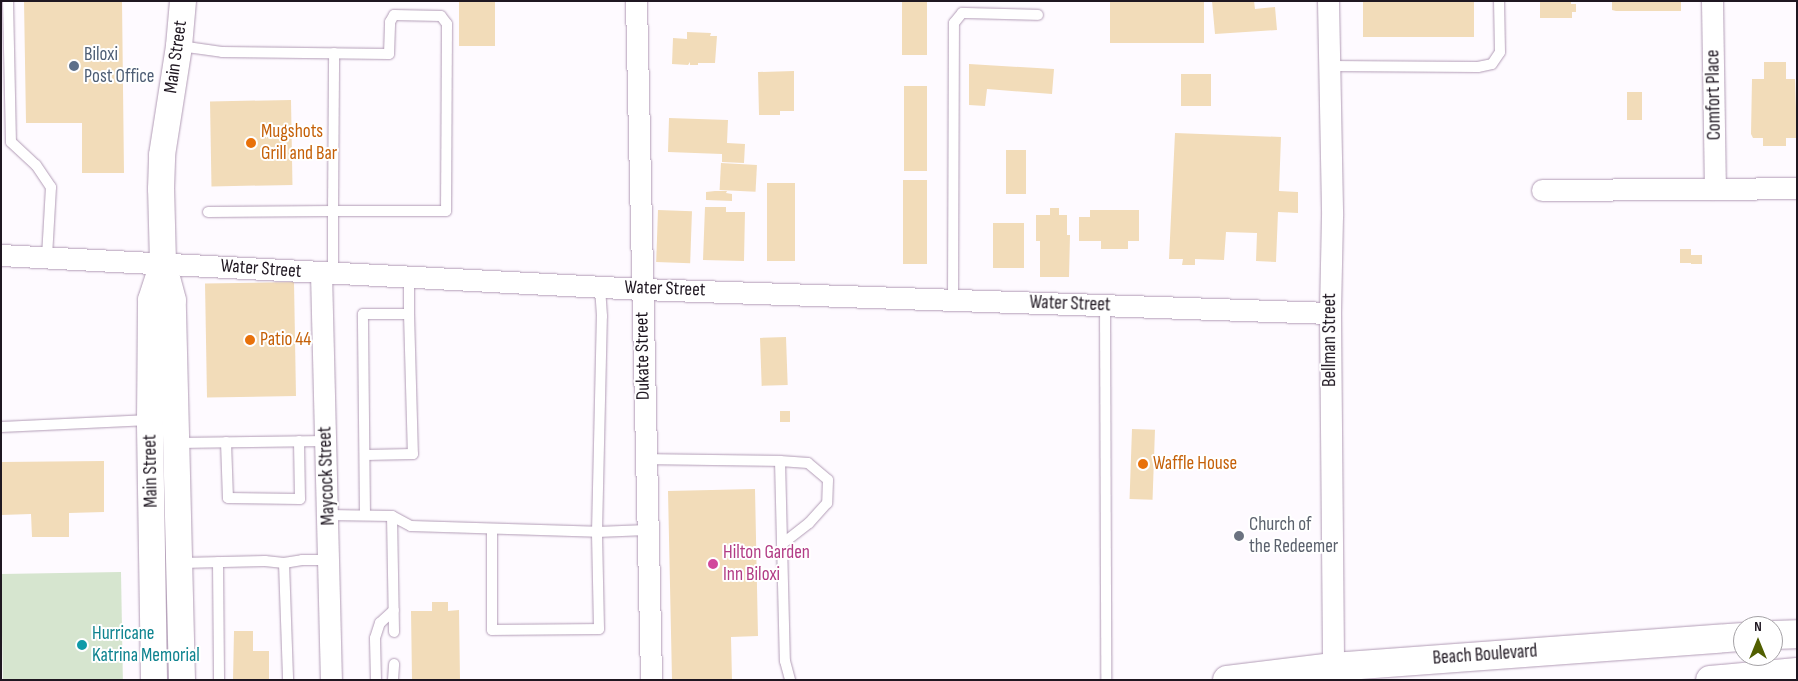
<!DOCTYPE html>
<style>
body{margin:0}
#map{position:relative;width:1798px;height:681px;overflow:hidden;background:#fefaff;font-family:"Sofia Sans Condensed",sans-serif}
div>[style]{position:absolute}
.green>*{inset:0;background:#d6e5cf;transform-origin:0 0}
.building>*{inset:0;background:#f2dcb9;transform-origin:0 0}
.roads{filter:drop-shadow(0 0 1px #b29cb6) drop-shadow(0 0 1px #b29cb6)}
.service>*{height:10px;margin:-5px;padding:0 5px;transform-origin:5px;border-radius:5px;background:#fff}
.minor>*{height:21px;margin:-10.5px;padding:0 10.5px;transform-origin:10.5px;border-radius:10.5px;background:#fff}
.tertiary>*{height:26px;margin:-13px;padding:0 13px;transform-origin:13px;border-radius:13px;background:#fff}
.primary>*{height:28px;margin:-14px;padding:0 14px;transform-origin:14px;border-radius:14px;background:#fff}
.dots>*{width:14px;height:14px;translate:-50% -50%;box-sizing:border-box;border:2px solid #fff;border-radius:50%}
span{translate:-50% -50%;white-space:nowrap;text-align:center;line-height:1.15;-webkit-text-stroke:4px #fff;paint-order:stroke}
.service-label{font-size:19px;color:#4e5e75}
.left{translate:0 -50%;text-align:left}
.street-label{font-size:19px;color:#1f1721}
.food-label{font-size:19px;color:#c56008}
.worship-label{font-size:19px;color:#5b616d}
.hotel-label{font-size:19px;color:#b23c85}
.culture-label{font-size:19px;color:#0d838f}
.frame{position:absolute;inset:0;border:2px solid #1f1721;pointer-events:none}
.north{position:absolute;left:1733px;top:616px;width:50px;height:50px;box-sizing:border-box;background:#fff;border:1px solid #a5a2a6;border-radius:50%;rotate:0deg;font-size:14px;font-weight:700;line-height:20px;text-align:center;color:#1f1721}
.north::after{content:'';display:block;margin:auto;width:18px;height:22px;background:#515f00;clip-path:polygon(50% 0,100% 100%,50% 72%,0 100%)}
</style>
<div id="map">
<div class="green">
<div style="left:121px;top:572px;width:108px;height:120px;rotate:89deg"></div>
</div>
<div class="building">
<div style="clip-path:polygon(24px 1px,122px 1px,124px 173px,82px 173px,82px 123px,26px 123px)"></div>
<div style="left:459px;top:1px;width:36px;height:45px"></div>
<div style="left:902px;top:1px;width:25px;height:54px"></div>
<div style="left:1110px;top:1px;width:94px;height:42px"></div>
<div style="clip-path:polygon(1212px 1px,1254px 1px,1255px 9px,1275px 7px,1277px 30px,1215px 34px)"></div>
<div style="left:1363px;top:1px;width:111px;height:36px"></div>
<div style="clip-path:polygon(1540px 1px,1571px 1px,1571px 4px,1576px 4px,1576px 12px,1572px 12px,1572px 18px,1540px 18px)"></div>
<div style="clip-path:polygon(1612px 1px,1681px 1px,1681px 11px,1616px 11px,1612px 10px)"></div>
<div style="clip-path:polygon(687px 32px,711px 33px,710px 36px,717px 36px,715px 63px,698px 63px,698px 65px,690px 65px,690px 62px,688px 65px,672px 64px,673px 38px,687px 39px)"></div>
<div style="clip-path:polygon(1764px 62px,1786px 62px,1786px 79px,1795px 79px,1797px 138px,1786px 138px,1786px 146px,1763px 146px,1763px 138px,1753px 138px,1751px 134px,1752px 79px,1764px 79px)"></div>
<div style="clip-path:polygon(969px 64px,1054px 69px,1052px 94px,987px 89px,985px 106px,969px 105px)"></div>
<div style="clip-path:polygon(794px 71px,794px 111px,780px 111px,780px 115px,759px 115px,758px 72px)"></div>
<div style="left:1181px;top:74px;width:30px;height:32px"></div>
<div style="left:904px;top:86px;width:23px;height:85px"></div>
<div style="left:1627px;top:92px;width:15px;height:28px"></div>
<div style="left:291px;top:100px;width:85px;height:81px;rotate:89deg"></div>
<div style="clip-path:polygon(669px 118px,728px 120px,727px 143px,745px 144px,744px 163px,722px 162px,722px 154px,668px 152px)"></div>
<div style="clip-path:polygon(1175px 133px,1281px 137px,1279px 191px,1298px 192px,1298px 213px,1278px 212px,1276px 262px,1256px 261px,1257px 233px,1226px 232px,1224px 260px,1195px 259px,1195px 265px,1182px 265px,1183px 259px,1169px 259px)"></div>
<div style="left:1006px;top:150px;width:20px;height:44px"></div>
<div style="left:721px;top:163px;width:36px;height:27px;rotate:3deg"></div>
<div style="left:903px;top:180px;width:24px;height:84px"></div>
<div style="left:767px;top:183px;width:28px;height:78px"></div>
<div style="clip-path:polygon(715px 191px,727px 191px,726px 193px,732px 194px,732px 201px,706px 200px,706px 192px)"></div>
<div style="clip-path:polygon(705px 207px,726px 207px,726px 212px,745px 212px,744px 261px,703px 260px)"></div>
<div style="clip-path:polygon(1050px 208px,1059px 208px,1059px 215px,1067px 215px,1067px 235px,1070px 235px,1069px 277px,1040px 277px,1040px 241px,1036px 241px,1036px 215px,1050px 215px)"></div>
<div style="left:658px;top:210px;width:34px;height:52px;rotate:2deg"></div>
<div style="clip-path:polygon(1090px 210px,1139px 210px,1139px 241px,1128px 241px,1128px 249px,1101px 249px,1101px 241px,1079px 241px,1079px 217px,1090px 217px)"></div>
<div style="left:993px;top:223px;width:31px;height:45px"></div>
<div style="left:1680px;top:249px;width:11px;height:14px"></div>
<div style="left:1691px;top:255px;width:11px;height:9px"></div>
<div style="left:294px;top:282px;width:114px;height:89px;rotate:89deg"></div>
<div style="left:786px;top:337px;width:48px;height:26px;rotate:88deg"></div>
<div style="left:780px;top:411px;width:10px;height:11px"></div>
<div style="left:1132px;top:429px;width:23px;height:70px;rotate:2deg"></div>
<div style="clip-path:polygon(104px 461px,104px 512px,69px 513px,69px 537px,32px 537px,31px 514px,1px 515px,1px 462px)"></div>
<div style="clip-path:polygon(755px 489px,758px 636px,731px 637px,732px 680px,672px 680px,668px 491px)"></div>
<div style="clip-path:polygon(432px 602px,448px 602px,448px 611px,459px 610px,460px 680px,412px 680px,411px 611px,432px 611px)"></div>
<div style="clip-path:polygon(234px 631px,253px 631px,253px 651px,269px 651px,269px 680px,233px 680px)"></div>
</div>
<div class="roads">
<div class="service">
<div style="left:8px;top:1px;width:141px;rotate:88.8deg"></div>
<div style="left:11px;top:142px;width:34px;rotate:43deg"></div>
<div style="left:36px;top:165px;width:27px;rotate:56deg"></div>
<div style="left:51px;top:187px;width:70px;rotate:93.3deg"></div>
<div style="left:180px;top:46px;width:42px;rotate:8.1deg"></div>
<div style="left:222px;top:52px;width:167px;rotate:0.7deg"></div>
<div style="left:389px;top:54px;width:32px;rotate:-88deg"></div>
<div style="left:390px;top:22px;width:8px;rotate:-60deg"></div>
<div style="left:394px;top:15px;width:47px;rotate:1.2deg"></div>
<div style="left:441px;top:16px;width:10px;rotate:53deg"></div>
<div style="left:447px;top:24px;width:187px;rotate:90.3deg"></div>
<div style="left:446px;top:211px;width:113px;rotate:180deg"></div>
<div style="left:333px;top:211px;width:62px;rotate:90deg"></div>
<div style="left:1329px;top:66px;width:149px;rotate:0.4deg"></div>
<div style="left:1478px;top:67px;width:14px;rotate:-12deg"></div>
<div style="left:1492px;top:64px;width:14px;rotate:-56deg"></div>
<div style="left:1500px;top:52px;width:51px;rotate:-91.1deg"></div>
<div style="left:208px;top:212px;width:125px;rotate:-0.5deg"></div>
<div style="left:333px;top:211px;width:158px;rotate:-89.6deg"></div>
<div style="left:953px;top:299px;width:276px;rotate:-89.8deg"></div>
<div style="left:954px;top:23px;width:13px;rotate:-51deg"></div>
<div style="left:962px;top:13px;width:76px;rotate:1.5deg"></div>
<div style="left:1105px;top:305px;width:375px;rotate:89.8deg"></div>
<div style="left:409px;top:314px;width:37px;rotate:-90deg"></div>
<div style="left:1px;top:427px;width:149px;rotate:-2.7deg"></div>
<div style="left:226px;top:442px;width:56px;rotate:88deg"></div>
<div style="left:228px;top:498px;width:72px;rotate:0.8deg"></div>
<div style="left:300px;top:499px;width:58px;rotate:-91deg"></div>
<div style="left:177px;top:443px;width:149px;rotate:-0.8deg"></div>
<div style="left:645px;top:459px;width:135px;rotate:0.8deg"></div>
<div style="left:780px;top:461px;width:200px;rotate:88.6deg"></div>
<div style="left:785px;top:661px;width:20px;rotate:75deg"></div>
<div style="left:780px;top:461px;width:28px;rotate:4deg"></div>
<div style="left:808px;top:463px;width:26px;rotate:40deg"></div>
<div style="left:828px;top:480px;width:23px;rotate:92deg"></div>
<div style="left:827px;top:503px;width:27px;rotate:132deg"></div>
<div style="left:809px;top:523px;width:34px;rotate:142deg"></div>
<div style="left:328px;top:515px;width:64px;rotate:0.9deg"></div>
<div style="left:392px;top:516px;width:21px;rotate:28deg"></div>
<div style="left:411px;top:526px;width:186px;rotate:1.8deg"></div>
<div style="left:597px;top:532px;width:50px;rotate:-2.3deg"></div>
<div style="left:365px;top:515px;width:201px;rotate:-90.6deg"></div>
<div style="left:363px;top:314px;width:46px"></div>
<div style="left:409px;top:314px;width:140px;rotate:88.4deg"></div>
<div style="left:413px;top:454px;width:48px;rotate:178.8deg"></div>
<div style="left:392px;top:516px;width:116px;rotate:89deg"></div>
<div style="left:492px;top:529px;width:101px;rotate:90deg"></div>
<div style="left:492px;top:630px;width:107px;rotate:-0.5deg"></div>
<div style="left:599px;top:629px;width:97px;rotate:-91.2deg"></div>
<div style="left:597px;top:532px;width:216px;rotate:-88.7deg"></div>
<div style="left:602px;top:316px;width:30px;rotate:-94deg"></div>
<div style="left:218px;top:562px;width:118px;rotate:89.5deg"></div>
<div style="left:181px;top:563px;width:84px;rotate:-1.4deg"></div>
<div style="left:265px;top:561px;width:19px;rotate:6deg"></div>
<div style="left:284px;top:563px;width:117px;rotate:88deg"></div>
<div style="left:284px;top:563px;width:18px;rotate:-9deg"></div>
<div style="left:302px;top:560px;width:27px"></div>
<div style="left:376px;top:680px;width:42px;rotate:-91.4deg"></div>
<div style="left:375px;top:638px;width:16px;rotate:-72deg"></div>
<div style="left:380px;top:623px;width:19px;rotate:-43deg"></div>
<div style="left:393px;top:680px;width:16px;rotate:-86deg"></div>
</div>
<div class="minor">
<div style="left:636px;top:1px;width:679px;rotate:88.73deg"></div>
<div style="left:1328px;top:1px;width:215px;rotate:88.9deg"></div>
<div style="left:1332px;top:216px;width:97px;rotate:91.2deg"></div>
<div style="left:1330px;top:313px;width:367px;rotate:89.5deg"></div>
<div style="left:1712px;top:1px;width:188px;rotate:89.1deg"></div>
<div style="left:1542px;top:190px;width:255px;rotate:-0.4deg"></div>
<div style="left:1px;top:255px;width:642px;rotate:3.04deg"></div>
<div style="left:642px;top:289px;width:688px;rotate:2deg"></div>
<div style="left:321px;top:273px;width:407px;rotate:88.6deg"></div>
</div>
<div class="tertiary">
<div style="left:154px;top:680px;width:260px;rotate:-90.9deg"></div>
<div style="left:150px;top:420px;width:120px;rotate:-89.5deg"></div>
<div style="left:151px;top:300px;width:39px;rotate:-72deg"></div>
<div style="left:182px;top:680px;width:380px;rotate:-91.4deg"></div>
<div style="left:173px;top:300px;width:38px;rotate:-105deg"></div>
<div style="left:163px;top:263px;width:74px;rotate:-91.5deg"></div>
<div style="left:161px;top:189px;width:34px;rotate:-88deg"></div>
<div style="left:162px;top:155px;width:110px;rotate:-81.1deg"></div>
<div style="left:179px;top:46px;width:45px;rotate:-84.9deg"></div>
</div>
<div class="primary">
<div style="left:1773px;top:635px;width:24px;rotate:-2deg"></div>
<div style="left:1227px;top:680px;width:107px;rotate:-7deg"></div>
<div style="left:1333px;top:667px;width:411px;rotate:-4.2deg"></div>
<div style="left:1710px;top:680px;width:87px;rotate:-5.3deg"></div>
</div>
</div>
<div class="dots">
<div style="left:74px;top:66px;background:#5c6f8a"></div>
<div style="left:251px;top:143px;background:#e8710a"></div>
<div style="left:250px;top:340px;background:#e8710a"></div>
<div style="left:1143px;top:464px;background:#e8710a"></div>
<div style="left:1239px;top:536px;background:#6b7280"></div>
<div style="left:713px;top:564px;background:#d1479c"></div>
<div style="left:82px;top:645px;background:#0f9aa8"></div>
</div>
<div class="service-label">
<span class="left" style="left:84px;top:66px">Biloxi<br>Post Office</span>
</div>
<div class="street-label">
<span style="left:176px;top:57px;rotate:-82deg">Main Street</span>
<span style="left:1714px;top:95px;rotate:-91deg">Comfort Place</span>
<span style="left:261px;top:269px;rotate:4deg">Water Street</span>
<span style="left:665px;top:289px;rotate:2deg">Water Street</span>
<span style="left:1070px;top:304px;rotate:2deg">Water Street</span>
<span style="left:1330px;top:340px;rotate:-90deg">Bellman Street</span>
<span style="left:643px;top:356px;rotate:-91deg">Dukate Street</span>
<span style="left:151px;top:471px;rotate:-91deg">Main Street</span>
<span style="left:327px;top:476px;rotate:-92deg">Maycock Street</span>
<span style="left:1485px;top:655px;rotate:-4deg">Beach Boulevard</span>
</div>
<div class="food-label">
<span class="left" style="left:261px;top:143px">Mugshots<br>Grill and Bar</span>
<span class="left" style="left:260px;top:340px">Patio 44</span>
<span class="left" style="left:1153px;top:464px">Waffle House</span>
</div>
<div class="worship-label">
<span class="left" style="left:1249px;top:536px">Church of<br>the Redeemer</span>
</div>
<div class="hotel-label">
<span class="left" style="left:723px;top:564px">Hilton Garden<br>Inn Biloxi</span>
</div>
<div class="culture-label">
<span class="left" style="left:92px;top:645px">Hurricane<br>Katrina Memorial</span>
</div>
<div class="frame"></div>
<div class="north">N</div>
</div>
